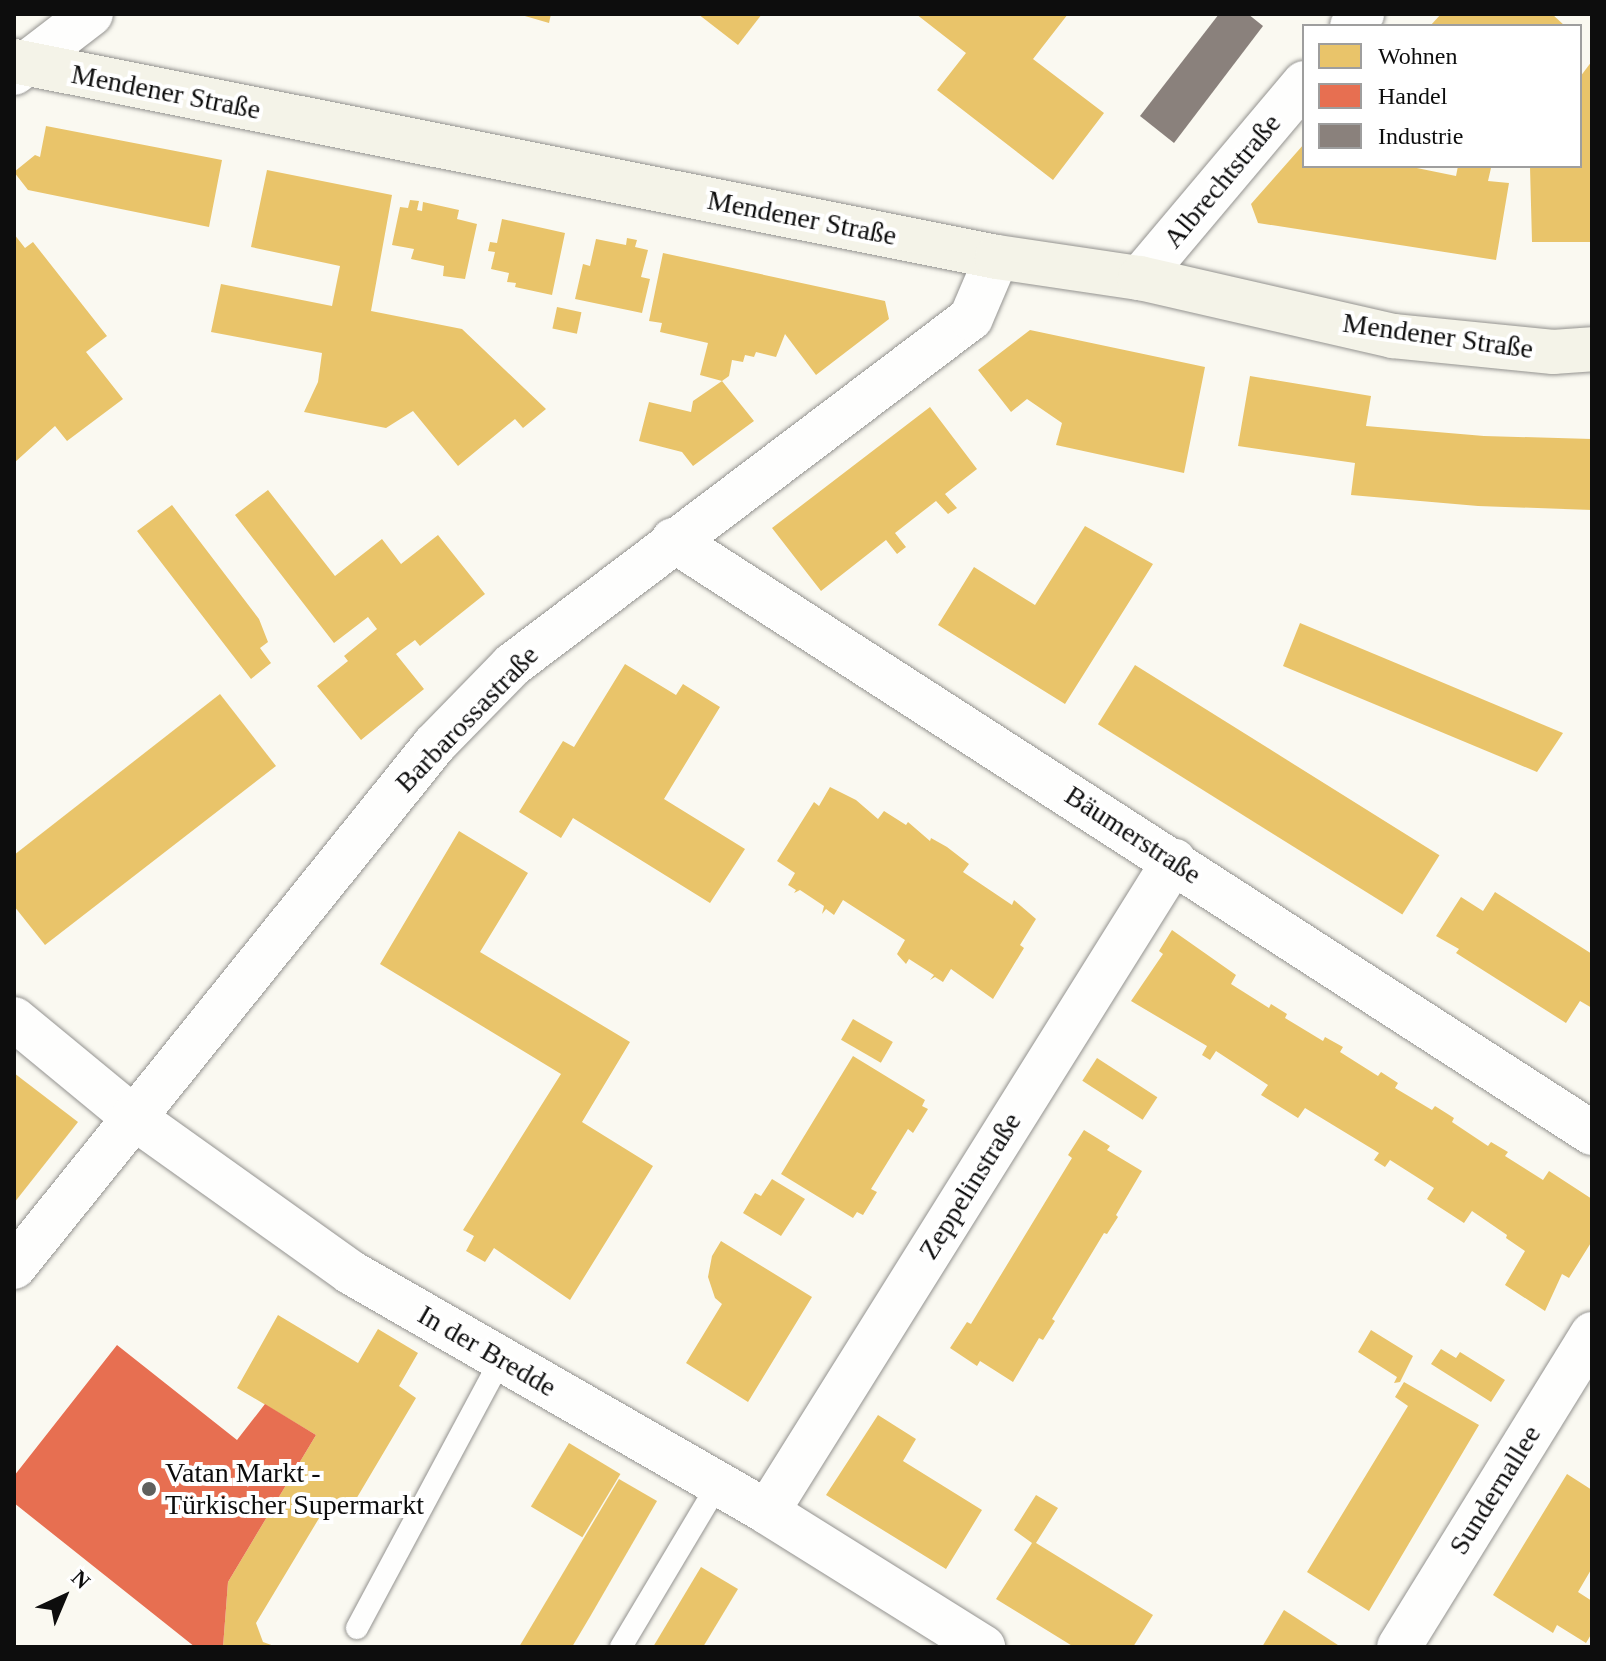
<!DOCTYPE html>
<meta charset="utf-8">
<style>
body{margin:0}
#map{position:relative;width:1606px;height:1661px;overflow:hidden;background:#faf9f1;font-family:"Times New Roman",serif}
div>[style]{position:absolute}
.homes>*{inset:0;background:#e9c46a;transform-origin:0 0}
.shops>*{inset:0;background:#e76f51}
.industry>*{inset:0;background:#8a817c}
.roads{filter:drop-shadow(0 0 2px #949390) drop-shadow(0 0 2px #949390)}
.lane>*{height:22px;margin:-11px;padding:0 11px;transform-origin:11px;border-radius:11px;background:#fefefd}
.street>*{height:44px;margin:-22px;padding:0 22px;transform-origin:22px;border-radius:22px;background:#fefefd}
.secondary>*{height:44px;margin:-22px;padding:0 22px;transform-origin:22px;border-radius:22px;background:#f4f3e8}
.dots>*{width:22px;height:22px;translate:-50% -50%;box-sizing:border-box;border:4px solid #fff;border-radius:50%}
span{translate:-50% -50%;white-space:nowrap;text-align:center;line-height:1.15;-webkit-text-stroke:8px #fff;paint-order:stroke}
.street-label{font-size:28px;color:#0d0d0d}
.poi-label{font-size:28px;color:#0d0d0d}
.left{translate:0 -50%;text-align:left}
.frame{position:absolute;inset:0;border:16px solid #0d0d0d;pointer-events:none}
.legend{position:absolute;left:1302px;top:24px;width:280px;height:144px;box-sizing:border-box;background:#fff;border:2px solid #9e9e9e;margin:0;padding:10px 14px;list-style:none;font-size:24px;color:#0d0d0d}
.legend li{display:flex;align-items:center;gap:16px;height:40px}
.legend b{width:40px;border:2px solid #9e9e9e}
.north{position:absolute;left:24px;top:1557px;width:80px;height:80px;-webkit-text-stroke:6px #fff;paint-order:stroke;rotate:44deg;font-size:22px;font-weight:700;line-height:32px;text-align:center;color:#0d0d0d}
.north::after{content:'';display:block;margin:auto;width:28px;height:36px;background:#0d0d0d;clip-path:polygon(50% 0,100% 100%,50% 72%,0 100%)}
</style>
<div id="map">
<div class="homes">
<div style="clip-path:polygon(518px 14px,551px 14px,549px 23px)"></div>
<div style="clip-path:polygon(698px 14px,762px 14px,738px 45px)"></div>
<div style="clip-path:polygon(916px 14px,1068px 14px,1033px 59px,1104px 113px,1053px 180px,937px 90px,966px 53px)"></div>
<div style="clip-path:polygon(1441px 14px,1552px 14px,1565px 26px,1430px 26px)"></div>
<div style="clip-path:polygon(1592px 61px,1592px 242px,1532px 242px,1530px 167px,1580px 166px,1580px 77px)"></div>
<div style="clip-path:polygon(46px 126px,222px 160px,209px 227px,28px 190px,14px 172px,35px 155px,40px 157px)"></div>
<div style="clip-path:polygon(1304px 144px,1304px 166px,1407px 166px,1456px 176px,1458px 166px,1491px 168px,1488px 181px,1509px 183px,1496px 260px,1258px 223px,1251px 204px)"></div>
<div style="clip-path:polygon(267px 170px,392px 195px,371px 311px,462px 329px,546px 409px,523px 428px,515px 419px,458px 466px,413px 411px,386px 428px,304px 412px,318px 382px,322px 353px,211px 332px,221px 284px,332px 306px,340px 266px,251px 247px)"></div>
<div style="clip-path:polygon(410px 200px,419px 201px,417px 210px,422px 211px,423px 202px,459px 210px,457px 219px,477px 224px,465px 279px,443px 276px,444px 266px,411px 259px,414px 249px,392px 245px,400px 207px,408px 208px)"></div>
<div style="clip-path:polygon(502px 219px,565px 233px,552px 295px,515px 287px,516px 283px,507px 282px,509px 273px,491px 269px,495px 252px,488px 251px,490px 242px,497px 243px)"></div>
<div style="clip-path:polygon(14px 234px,25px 248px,33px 242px,107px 336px,86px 352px,123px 399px,67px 441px,55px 426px,14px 463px)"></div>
<div style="clip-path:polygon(627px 238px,637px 240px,635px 247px,648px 250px,641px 277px,650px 279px,642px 313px,575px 299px,583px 264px,590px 266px,596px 239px,626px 245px)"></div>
<div style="clip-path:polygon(663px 253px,885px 301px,889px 319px,816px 375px,785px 334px,776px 357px,756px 352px,754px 357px,745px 355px,743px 362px,732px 360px,729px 376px,722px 381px,700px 375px,708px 343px,660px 332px,662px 323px,649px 321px)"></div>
<div style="left:557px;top:307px;width:25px;height:22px;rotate:12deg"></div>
<div style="clip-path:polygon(1030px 330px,1205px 367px,1184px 473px,1056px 445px,1062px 423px,1027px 399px,1011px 412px,978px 370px)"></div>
<div style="clip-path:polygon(1250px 376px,1371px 396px,1366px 426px,1484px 436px,1592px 439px,1592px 510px,1478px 506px,1351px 495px,1355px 463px,1238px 446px)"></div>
<div style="clip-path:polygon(722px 381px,754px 421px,693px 466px,682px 452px,639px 441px,649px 402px,691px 412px,693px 401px)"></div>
<div style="clip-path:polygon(930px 407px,977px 469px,945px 494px,957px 508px,948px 514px,936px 501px,895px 533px,906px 547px,897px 554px,886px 540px,821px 591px,772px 528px)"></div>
<div style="clip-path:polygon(268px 490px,335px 576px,382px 539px,401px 564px,438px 535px,485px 594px,420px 646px,415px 640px,396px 654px,424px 689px,361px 740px,317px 686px,348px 661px,344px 656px,377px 629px,368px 617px,334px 643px,235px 515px)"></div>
<div style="clip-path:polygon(172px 505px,259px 619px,268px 642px,260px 648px,271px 663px,251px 679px,137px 531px)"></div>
<div style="clip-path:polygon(1085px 526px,1153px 564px,1065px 704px,938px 625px,974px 567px,1035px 605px)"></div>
<div style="clip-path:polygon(1300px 623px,1427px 676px,1563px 733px,1537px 772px,1283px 666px)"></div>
<div style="clip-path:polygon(625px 664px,676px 695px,683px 684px,720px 707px,664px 799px,745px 849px,710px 903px,573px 818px,561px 838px,519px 812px,563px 741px,574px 747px)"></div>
<div style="left:1135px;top:665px;width:359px;height:70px;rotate:32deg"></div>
<div style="clip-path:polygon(220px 694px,276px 766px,45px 945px,14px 906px,14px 855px)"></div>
<div style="clip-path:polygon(830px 787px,856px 800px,878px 819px,884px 811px,906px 825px,908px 822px,930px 841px,931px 838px,947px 847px,969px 864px,963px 872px,1012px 905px,1014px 900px,1036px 919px,1020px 945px,1024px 948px,993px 999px,951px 969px,943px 982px,935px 977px,930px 980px,934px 975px,909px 959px,906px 964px,897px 954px,905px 940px,843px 900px,834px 915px,826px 909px,822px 914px,824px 906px,800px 890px,794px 893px,796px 890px,788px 885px,795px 873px,777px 861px,814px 802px,819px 806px)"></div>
<div style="clip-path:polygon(459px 831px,528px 873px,480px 952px,630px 1042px,582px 1122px,653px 1166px,570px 1300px,494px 1248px,485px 1262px,466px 1251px,474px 1236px,463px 1230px,561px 1074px,380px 964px)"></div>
<div style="clip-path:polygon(1495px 892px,1592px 954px,1592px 1008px,1580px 1001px,1566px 1023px,1456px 953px,1459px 949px,1436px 936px,1461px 897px,1483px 911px)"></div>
<div style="clip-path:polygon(1172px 930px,1236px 975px,1231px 984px,1269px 1008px,1271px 1004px,1287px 1014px,1285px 1018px,1323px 1041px,1325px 1037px,1343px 1047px,1340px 1052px,1378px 1076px,1381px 1072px,1398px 1083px,1395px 1088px,1432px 1110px,1435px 1106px,1454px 1118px,1452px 1122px,1488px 1146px,1491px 1142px,1508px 1152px,1505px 1156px,1543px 1180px,1549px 1171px,1592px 1199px,1592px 1241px,1569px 1278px,1562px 1274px,1545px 1311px,1505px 1285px,1525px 1251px,1506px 1238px,1507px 1235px,1472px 1211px,1464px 1223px,1427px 1199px,1434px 1188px,1390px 1160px,1385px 1167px,1374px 1160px,1379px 1153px,1305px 1108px,1298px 1118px,1261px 1095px,1268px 1085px,1216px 1051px,1210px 1060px,1202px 1055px,1207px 1046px,1131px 1001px,1163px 954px,1159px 951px)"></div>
<div style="left:853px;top:1019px;width:46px;height:24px;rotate:30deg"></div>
<div style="clip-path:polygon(853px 1056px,925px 1100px,922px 1106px,928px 1109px,913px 1133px,908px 1129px,871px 1189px,877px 1192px,863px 1215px,857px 1212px,853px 1218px,781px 1174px)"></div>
<div style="left:1097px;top:1058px;width:72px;height:27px;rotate:33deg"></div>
<div style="clip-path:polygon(14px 1073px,78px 1122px,14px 1203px)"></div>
<div style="clip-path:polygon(1084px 1130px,1110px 1146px,1107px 1150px,1142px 1171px,1116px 1215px,1118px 1217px,1107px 1234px,1104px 1233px,1052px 1319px,1055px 1321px,1043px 1340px,1039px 1338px,1013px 1382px,980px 1361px,977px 1366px,950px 1348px,967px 1322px,971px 1324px,1072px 1158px,1068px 1155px)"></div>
<div style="clip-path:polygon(772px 1179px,805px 1199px,781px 1236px,743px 1213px,755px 1193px,761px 1196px)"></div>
<div style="clip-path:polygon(721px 1241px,812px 1297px,748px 1402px,686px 1363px,722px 1304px,715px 1298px,708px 1277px,712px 1256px)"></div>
<div style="clip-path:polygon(278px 1315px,358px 1363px,378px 1329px,418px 1353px,399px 1386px,416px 1398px,349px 1511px,330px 1500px,256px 1623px,263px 1642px,277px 1647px,223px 1647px,228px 1582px,316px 1435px,237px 1388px)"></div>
<div style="clip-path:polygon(1371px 1330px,1413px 1356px,1400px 1382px,1394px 1383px,1397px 1377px,1358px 1352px)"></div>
<div style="clip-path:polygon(1441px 1349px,1456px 1358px,1460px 1352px,1505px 1380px,1491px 1402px,1431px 1364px)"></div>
<div style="clip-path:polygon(1404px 1382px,1479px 1425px,1369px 1611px,1307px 1572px,1408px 1406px,1395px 1397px)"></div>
<div style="clip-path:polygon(878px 1415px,916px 1439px,903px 1461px,982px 1510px,946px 1569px,826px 1495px)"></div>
<div style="left:569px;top:1443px;width:60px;height:74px;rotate:31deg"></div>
<div style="clip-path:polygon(1567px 1474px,1592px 1490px,1592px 1568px,1578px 1592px,1592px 1601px,1592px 1633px,1586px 1643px,1557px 1625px,1553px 1633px,1493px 1595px)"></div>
<div style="clip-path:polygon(619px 1479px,657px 1501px,591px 1615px,572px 1647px,519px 1647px)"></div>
<div style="clip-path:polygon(1036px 1495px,1058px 1508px,1036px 1543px,1153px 1615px,1133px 1647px,1074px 1647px,996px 1599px,1032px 1543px,1014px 1530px)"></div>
<div style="clip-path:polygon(701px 1567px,738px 1589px,703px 1647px,653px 1647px)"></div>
<div style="clip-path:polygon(1284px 1610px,1341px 1647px,1262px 1647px)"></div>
</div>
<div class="shops">
<div style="clip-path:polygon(117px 1345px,237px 1440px,265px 1404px,316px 1435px,228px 1582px,223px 1647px,195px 1647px,14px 1503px,14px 1476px)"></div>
</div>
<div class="industry">
<div style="clip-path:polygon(1219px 14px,1248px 14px,1263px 26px,1174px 143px,1140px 116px)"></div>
</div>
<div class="roads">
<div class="lane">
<div style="left:357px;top:1628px;width:305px;rotate:-61.8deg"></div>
<div style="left:621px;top:1647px;width:190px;rotate:-59.2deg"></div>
</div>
<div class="street">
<div style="left:1352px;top:26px;width:16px;rotate:-50deg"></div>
<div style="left:14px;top:73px;width:97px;rotate:-37.5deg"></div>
<div style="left:1140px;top:278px;width:255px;rotate:-49.9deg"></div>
<div style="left:673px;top:540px;width:1094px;rotate:32.83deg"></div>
<div style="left:14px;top:1019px;width:154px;rotate:39.5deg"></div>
<div style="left:133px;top:1117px;width:267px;rotate:35.5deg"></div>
<div style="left:350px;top:1272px;width:481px;rotate:29.9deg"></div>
<div style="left:767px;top:1512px;width:255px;rotate:32deg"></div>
<div style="left:14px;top:1267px;width:671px;rotate:-51.17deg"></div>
<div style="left:435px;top:744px;width:110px;rotate:-45.7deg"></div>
<div style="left:512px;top:665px;width:575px;rotate:-37.09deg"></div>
<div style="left:971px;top:318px;width:66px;rotate:-66.9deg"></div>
<div style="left:767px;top:1512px;width:768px;rotate:-57.99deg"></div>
<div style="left:1399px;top:1647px;width:368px;rotate:-58.3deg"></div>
</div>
<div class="secondary">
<div style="left:14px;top:61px;width:1002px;rotate:11.28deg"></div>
<div style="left:997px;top:257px;width:145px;rotate:8.4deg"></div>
<div style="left:1140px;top:278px;width:260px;rotate:12.9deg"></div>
<div style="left:1393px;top:336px;width:161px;rotate:5.7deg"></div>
<div style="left:1553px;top:352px;width:39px;rotate:-4deg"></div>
</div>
</div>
<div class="dots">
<div style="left:149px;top:1489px;background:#60605d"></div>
</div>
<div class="street-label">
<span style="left:166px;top:92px;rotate:11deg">Mendener Straße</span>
<span style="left:1222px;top:181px;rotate:-50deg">Albrechtstraße</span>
<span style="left:802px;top:218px;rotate:11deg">Mendener Straße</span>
<span style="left:1438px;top:336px;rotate:8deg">Mendener Straße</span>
<span style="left:467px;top:719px;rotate:-46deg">Barbarossastraße</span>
<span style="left:1133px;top:835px;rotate:33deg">Bäumerstraße</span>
<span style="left:970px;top:1186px;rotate:-58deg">Zeppelinstraße</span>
<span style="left:487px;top:1351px;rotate:30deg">In der Bredde</span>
<span style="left:1495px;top:1490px;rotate:-58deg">Sundernallee</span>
</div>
<div class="poi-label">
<span class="left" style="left:165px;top:1489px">Vatan Markt -<br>Türkischer Supermarkt</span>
</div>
<div class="frame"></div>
<ul class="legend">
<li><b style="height:22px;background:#e9c46a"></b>Wohnen</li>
<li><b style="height:22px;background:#e76f51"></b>Handel</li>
<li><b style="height:22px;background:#8a817c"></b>Industrie</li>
</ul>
<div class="north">N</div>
</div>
